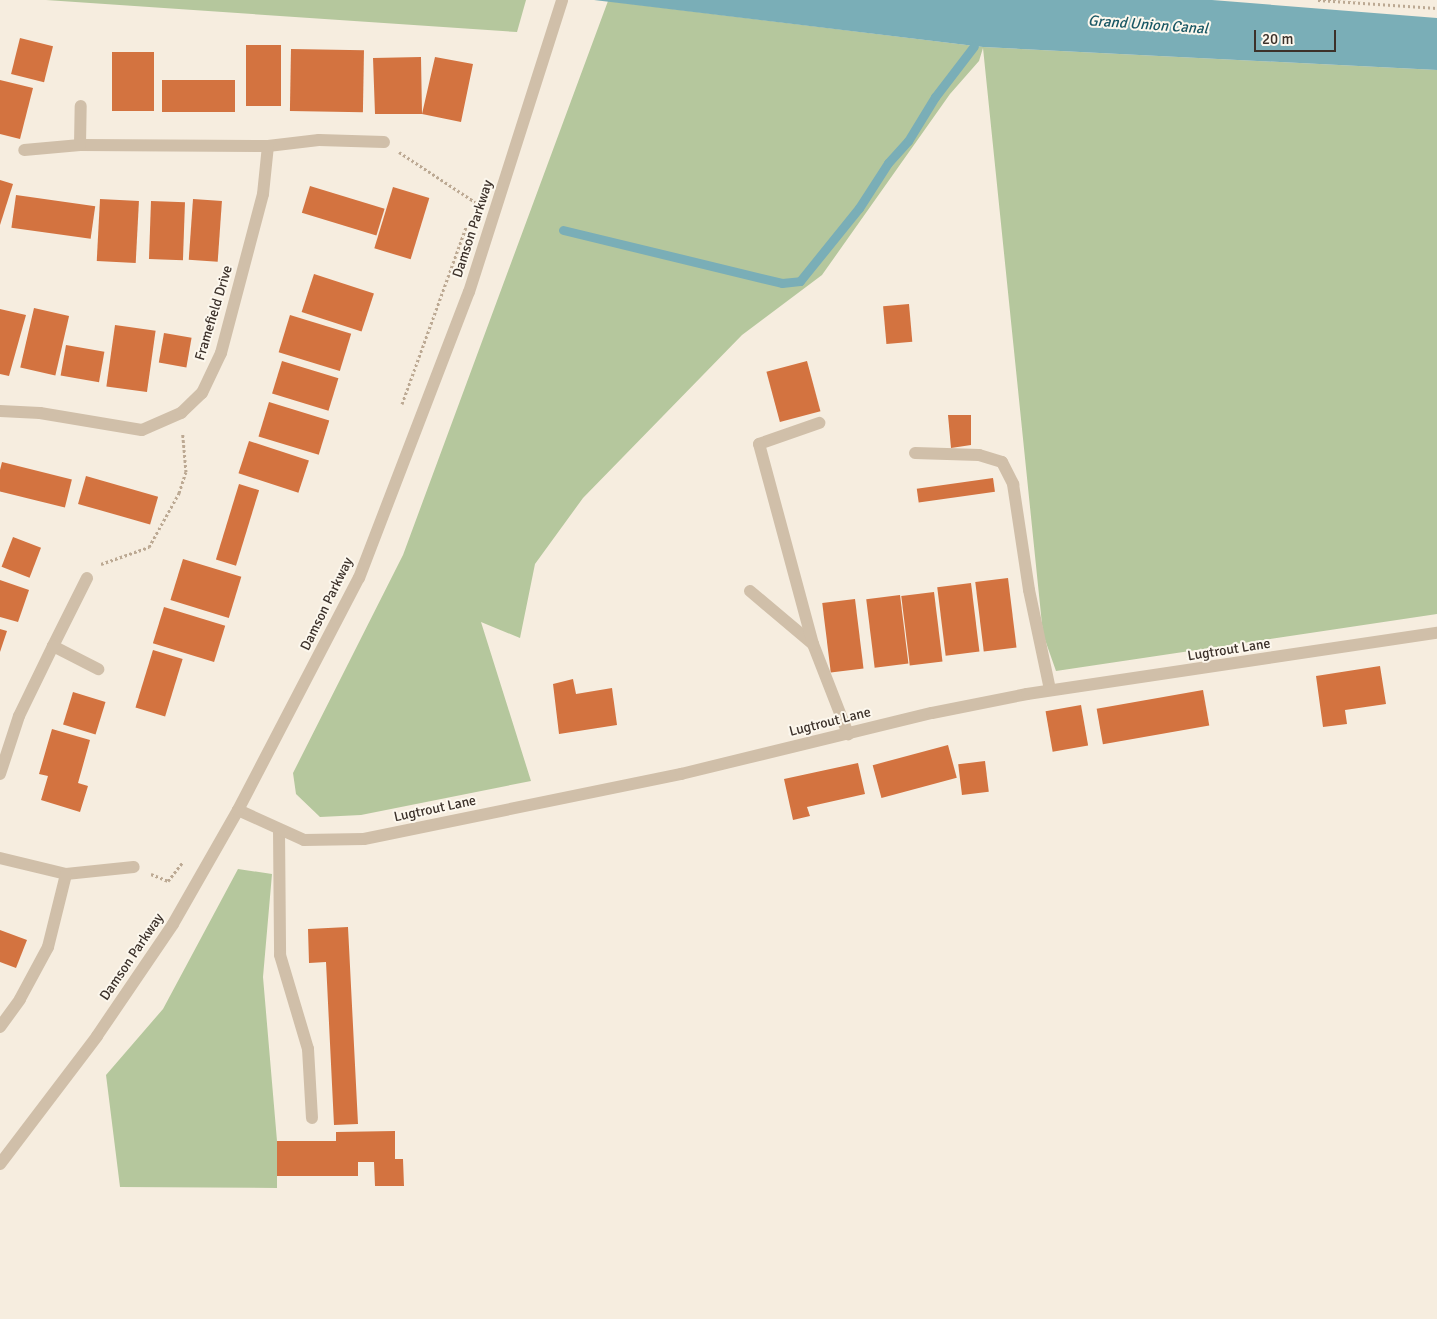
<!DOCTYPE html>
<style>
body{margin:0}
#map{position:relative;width:1437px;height:1319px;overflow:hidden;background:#f6eddf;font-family:Signika,sans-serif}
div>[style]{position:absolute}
.green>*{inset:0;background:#b5c79d}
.water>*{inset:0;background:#7aaeb7}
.stream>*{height:9px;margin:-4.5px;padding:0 4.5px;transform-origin:4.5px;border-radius:4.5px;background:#7aaeb7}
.building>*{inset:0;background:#d37340;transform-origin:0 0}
.path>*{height:3px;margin-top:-1.5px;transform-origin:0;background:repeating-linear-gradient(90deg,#bca993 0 2.5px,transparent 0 5px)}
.service>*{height:12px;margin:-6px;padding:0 6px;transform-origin:6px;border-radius:6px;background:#d0bfa9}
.minor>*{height:12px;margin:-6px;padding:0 6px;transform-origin:6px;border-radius:6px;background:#d0bfa9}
.tertiary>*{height:12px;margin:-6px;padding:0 6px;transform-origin:6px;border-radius:6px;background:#d0bfa9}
span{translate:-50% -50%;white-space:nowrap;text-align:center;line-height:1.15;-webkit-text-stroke:4px #fcf7ed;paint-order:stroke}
.street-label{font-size:14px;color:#3c312a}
.water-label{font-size:15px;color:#195764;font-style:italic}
.scale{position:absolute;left:1254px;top:30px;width:82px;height:22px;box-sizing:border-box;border:2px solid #3c312a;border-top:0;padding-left:6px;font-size:15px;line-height:18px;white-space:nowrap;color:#3c312a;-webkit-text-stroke:4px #fcf7ed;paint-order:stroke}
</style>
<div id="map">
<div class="green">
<div style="clip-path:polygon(46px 0,526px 0,517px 32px)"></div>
<div style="clip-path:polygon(608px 1px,983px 47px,1437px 70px,1437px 614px,1056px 671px,1043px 634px,983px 48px,979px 61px,950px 94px,822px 275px,742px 335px,583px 498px,535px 564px,520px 638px,481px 622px,531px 781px,361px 815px,320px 817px,296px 794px,293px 773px,403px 555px)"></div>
<div style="clip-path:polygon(238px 869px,272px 874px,263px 977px,277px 1141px,277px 1188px,120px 1187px,106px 1075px,163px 1009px)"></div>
</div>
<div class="water">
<div style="clip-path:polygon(594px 0,1212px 0,1437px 18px,1437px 70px,983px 47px)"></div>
</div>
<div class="stream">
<div style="left:563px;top:230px;width:225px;rotate:13.6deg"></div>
<div style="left:782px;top:283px;width:18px;rotate:-6deg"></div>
<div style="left:800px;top:281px;width:94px;rotate:-51.1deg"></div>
<div style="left:859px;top:208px;width:54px;rotate:-57.2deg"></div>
<div style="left:888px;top:163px;width:30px;rotate:-48deg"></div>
<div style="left:908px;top:141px;width:52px;rotate:-58.5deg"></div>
<div style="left:935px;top:97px;width:64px;rotate:-52.6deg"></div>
</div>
<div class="building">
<div style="left:20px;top:38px;width:34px;height:37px;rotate:14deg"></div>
<div style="left:246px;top:45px;width:35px;height:61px"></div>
<div style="left:291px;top:49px;width:73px;height:62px;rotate:1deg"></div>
<div style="left:112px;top:52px;width:42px;height:59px"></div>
<div style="clip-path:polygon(421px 57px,422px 114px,435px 57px,473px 64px,461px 122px,422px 114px,375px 114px,373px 58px)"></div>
<div style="clip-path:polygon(0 80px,33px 88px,20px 139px,0 134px)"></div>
<div style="left:235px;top:80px;width:32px;height:73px;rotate:90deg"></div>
<div style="clip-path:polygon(0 180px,13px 184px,0 225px)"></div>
<div style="left:310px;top:186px;width:78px;height:28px;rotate:17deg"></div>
<div style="left:393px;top:187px;width:38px;height:64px;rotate:17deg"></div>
<div style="left:16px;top:195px;width:80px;height:33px;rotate:8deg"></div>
<div style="left:100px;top:199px;width:39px;height:62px;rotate:3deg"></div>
<div style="left:193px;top:199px;width:29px;height:61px;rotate:4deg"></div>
<div style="left:151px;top:201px;width:34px;height:58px;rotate:2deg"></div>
<div style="left:314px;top:274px;width:63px;height:40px;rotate:18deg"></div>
<div style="left:909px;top:304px;width:38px;height:26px;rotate:85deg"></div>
<div style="left:34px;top:308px;width:36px;height:61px;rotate:13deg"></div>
<div style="clip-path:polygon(0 309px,26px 315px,9px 376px,0 374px)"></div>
<div style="left:290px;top:315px;width:64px;height:39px;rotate:17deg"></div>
<div style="left:115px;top:325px;width:41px;height:62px;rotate:8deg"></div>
<div style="left:164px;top:333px;width:28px;height:30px;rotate:10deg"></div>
<div style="left:66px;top:345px;width:39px;height:31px;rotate:10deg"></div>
<div style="left:282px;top:361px;width:59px;height:34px;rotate:17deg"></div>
<div style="left:807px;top:361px;width:52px;height:42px;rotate:75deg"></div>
<div style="left:269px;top:402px;width:63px;height:36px;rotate:17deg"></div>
<div style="clip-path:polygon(948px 415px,971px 415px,971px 445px,951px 448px)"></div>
<div style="left:249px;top:441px;width:63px;height:34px;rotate:18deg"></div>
<div style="left:2px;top:462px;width:72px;height:29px;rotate:14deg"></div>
<div style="left:86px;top:476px;width:75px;height:29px;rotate:16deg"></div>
<div style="left:993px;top:478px;width:14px;height:77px;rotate:82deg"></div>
<div style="left:239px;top:484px;width:21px;height:79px;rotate:17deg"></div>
<div style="left:13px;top:537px;width:30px;height:32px;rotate:21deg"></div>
<div style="left:183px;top:559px;width:61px;height:43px;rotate:17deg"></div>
<div style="left:1008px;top:578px;width:70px;height:33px;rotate:83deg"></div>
<div style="clip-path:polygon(0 580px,29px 590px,18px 622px,0 617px)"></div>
<div style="left:971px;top:583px;width:69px;height:34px;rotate:83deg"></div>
<div style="left:934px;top:592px;width:70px;height:33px;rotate:83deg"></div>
<div style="left:900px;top:595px;width:69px;height:34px;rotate:83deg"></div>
<div style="left:855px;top:599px;width:70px;height:33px;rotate:83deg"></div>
<div style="left:164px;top:607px;width:64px;height:38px;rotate:17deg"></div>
<div style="clip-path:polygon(0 629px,7px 631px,0 652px)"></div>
<div style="left:153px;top:650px;width:31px;height:60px;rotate:17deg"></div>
<div style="clip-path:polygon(1380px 666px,1386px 704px,1345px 710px,1347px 724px,1323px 727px,1316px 676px)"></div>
<div style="clip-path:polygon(573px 679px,576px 694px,612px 688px,617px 725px,559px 734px,553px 684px)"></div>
<div style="left:1203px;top:690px;width:36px;height:108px;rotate:80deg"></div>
<div style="left:73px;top:692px;width:34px;height:34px;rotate:17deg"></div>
<div style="left:1081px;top:705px;width:41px;height:36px;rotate:80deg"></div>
<div style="clip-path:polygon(52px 729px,90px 740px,78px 783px,88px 786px,80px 812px,41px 800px,48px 776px,39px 774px)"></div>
<div style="left:948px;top:745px;width:34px;height:78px;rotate:75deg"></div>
<div style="left:985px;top:761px;width:31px;height:27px;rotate:83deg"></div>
<div style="clip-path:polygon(858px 763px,865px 794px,807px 807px,810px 816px,793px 820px,784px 779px)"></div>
<div style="clip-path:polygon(348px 927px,358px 1124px,334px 1125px,326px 962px,309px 963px,308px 929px)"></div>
<div style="clip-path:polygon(0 930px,27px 940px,16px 968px,0 962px)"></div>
<div style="clip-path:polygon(395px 1131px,395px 1159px,403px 1159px,404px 1186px,375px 1186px,374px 1162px,358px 1162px,358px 1176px,277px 1176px,277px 1141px,336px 1141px,336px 1132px)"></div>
</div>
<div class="path">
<div style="left:1318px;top:0;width:119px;rotate:3.8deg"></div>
<div style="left:399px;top:152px;width:91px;rotate:33.3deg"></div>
<div style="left:402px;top:404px;width:188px;rotate:-70.1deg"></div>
<div style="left:101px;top:564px;width:51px;rotate:-19.5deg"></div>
<div style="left:149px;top:547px;width:62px;rotate:-60.9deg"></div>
<div style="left:179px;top:493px;width:22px;rotate:-72deg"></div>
<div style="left:186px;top:472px;width:38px;rotate:-95deg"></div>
<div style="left:151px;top:874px;width:18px;rotate:22deg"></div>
<div style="left:168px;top:881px;width:23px;rotate:-52deg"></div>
</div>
<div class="service">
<div style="left:915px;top:453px;width:64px;rotate:1.8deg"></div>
<div style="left:979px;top:455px;width:24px;rotate:17deg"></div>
<div style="left:1002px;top:462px;width:25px;rotate:63deg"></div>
<div style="left:1013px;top:484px;width:107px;rotate:81.4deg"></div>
<div style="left:1029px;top:590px;width:102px;rotate:78.1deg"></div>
<div style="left:750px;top:591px;width:82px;rotate:40.1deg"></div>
<div style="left:813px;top:644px;width:97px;rotate:68.7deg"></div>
<div style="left:813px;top:644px;width:207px;rotate:-105.1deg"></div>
<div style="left:759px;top:444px;width:64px;rotate:-19.3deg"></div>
<div style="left:279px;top:830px;width:125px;rotate:89.5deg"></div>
<div style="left:280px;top:955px;width:98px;rotate:73.4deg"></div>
<div style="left:308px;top:1049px;width:69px;rotate:86.7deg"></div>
</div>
<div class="minor">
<div style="left:80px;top:145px;width:39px;rotate:-89deg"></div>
<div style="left:268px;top:146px;width:51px;rotate:-6.7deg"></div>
<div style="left:319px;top:140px;width:65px;rotate:1.8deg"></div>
<div style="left:0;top:411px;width:40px;rotate:2.9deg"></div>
<div style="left:40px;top:413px;width:103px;rotate:9.5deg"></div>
<div style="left:142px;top:430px;width:43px;rotate:-23.6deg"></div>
<div style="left:181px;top:413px;width:29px;rotate:-44deg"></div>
<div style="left:202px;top:393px;width:44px;rotate:-64.6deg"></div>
<div style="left:221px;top:353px;width:164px;rotate:-75.2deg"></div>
<div style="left:263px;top:194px;width:48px;rotate:-84.1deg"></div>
<div style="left:268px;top:146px;width:188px;rotate:-179.7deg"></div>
<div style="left:80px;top:145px;width:56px;rotate:174.9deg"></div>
<div style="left:53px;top:646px;width:76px;rotate:-63.4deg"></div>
<div style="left:0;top:774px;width:61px;rotate:-71.9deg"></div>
<div style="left:19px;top:716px;width:78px;rotate:-64.1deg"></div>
<div style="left:53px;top:646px;width:51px;rotate:27.1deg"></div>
<div style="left:0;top:858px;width:68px;rotate:13.6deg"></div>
<div style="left:66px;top:874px;width:68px;rotate:-5.9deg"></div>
<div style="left:0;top:1027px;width:34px;rotate:-54deg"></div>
<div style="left:20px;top:999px;width:59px;rotate:-61.7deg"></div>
<div style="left:48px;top:947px;width:75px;rotate:-76.1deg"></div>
</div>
<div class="tertiary">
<div style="left:238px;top:810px;width:72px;rotate:24.4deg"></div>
<div style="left:304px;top:840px;width:60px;rotate:-1deg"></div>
<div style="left:364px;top:839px;width:324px;rotate:-11.6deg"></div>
<div style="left:681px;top:774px;width:258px;rotate:-13.7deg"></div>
<div style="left:932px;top:713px;width:97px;rotate:-11.3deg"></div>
<div style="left:1027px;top:694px;width:415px;rotate:-8.5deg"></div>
<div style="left:0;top:1164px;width:161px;rotate:-52.8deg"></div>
<div style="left:97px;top:1036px;width:135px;rotate:-55.8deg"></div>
<div style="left:173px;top:924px;width:131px;rotate:-60.3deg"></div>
<div style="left:238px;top:810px;width:262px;rotate:-62.5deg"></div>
<div style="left:359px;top:578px;width:306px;rotate:-69deg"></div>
<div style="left:469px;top:292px;width:306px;rotate:-72.3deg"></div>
</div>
<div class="street-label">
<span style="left:473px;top:229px;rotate:-72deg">Damson Parkway</span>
<span style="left:214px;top:313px;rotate:-73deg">Framefield Drive</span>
<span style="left:327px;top:604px;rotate:-64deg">Damson Parkway</span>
<span style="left:1229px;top:650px;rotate:-9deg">Lugtrout Lane</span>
<span style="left:830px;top:722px;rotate:-14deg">Lugtrout Lane</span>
<span style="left:435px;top:809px;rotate:-12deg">Lugtrout Lane</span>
<span style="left:132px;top:957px;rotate:-56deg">Damson Parkway</span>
</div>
<div class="water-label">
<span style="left:1148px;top:25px;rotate:4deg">Grand Union Canal</span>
</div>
<div class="scale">20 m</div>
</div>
